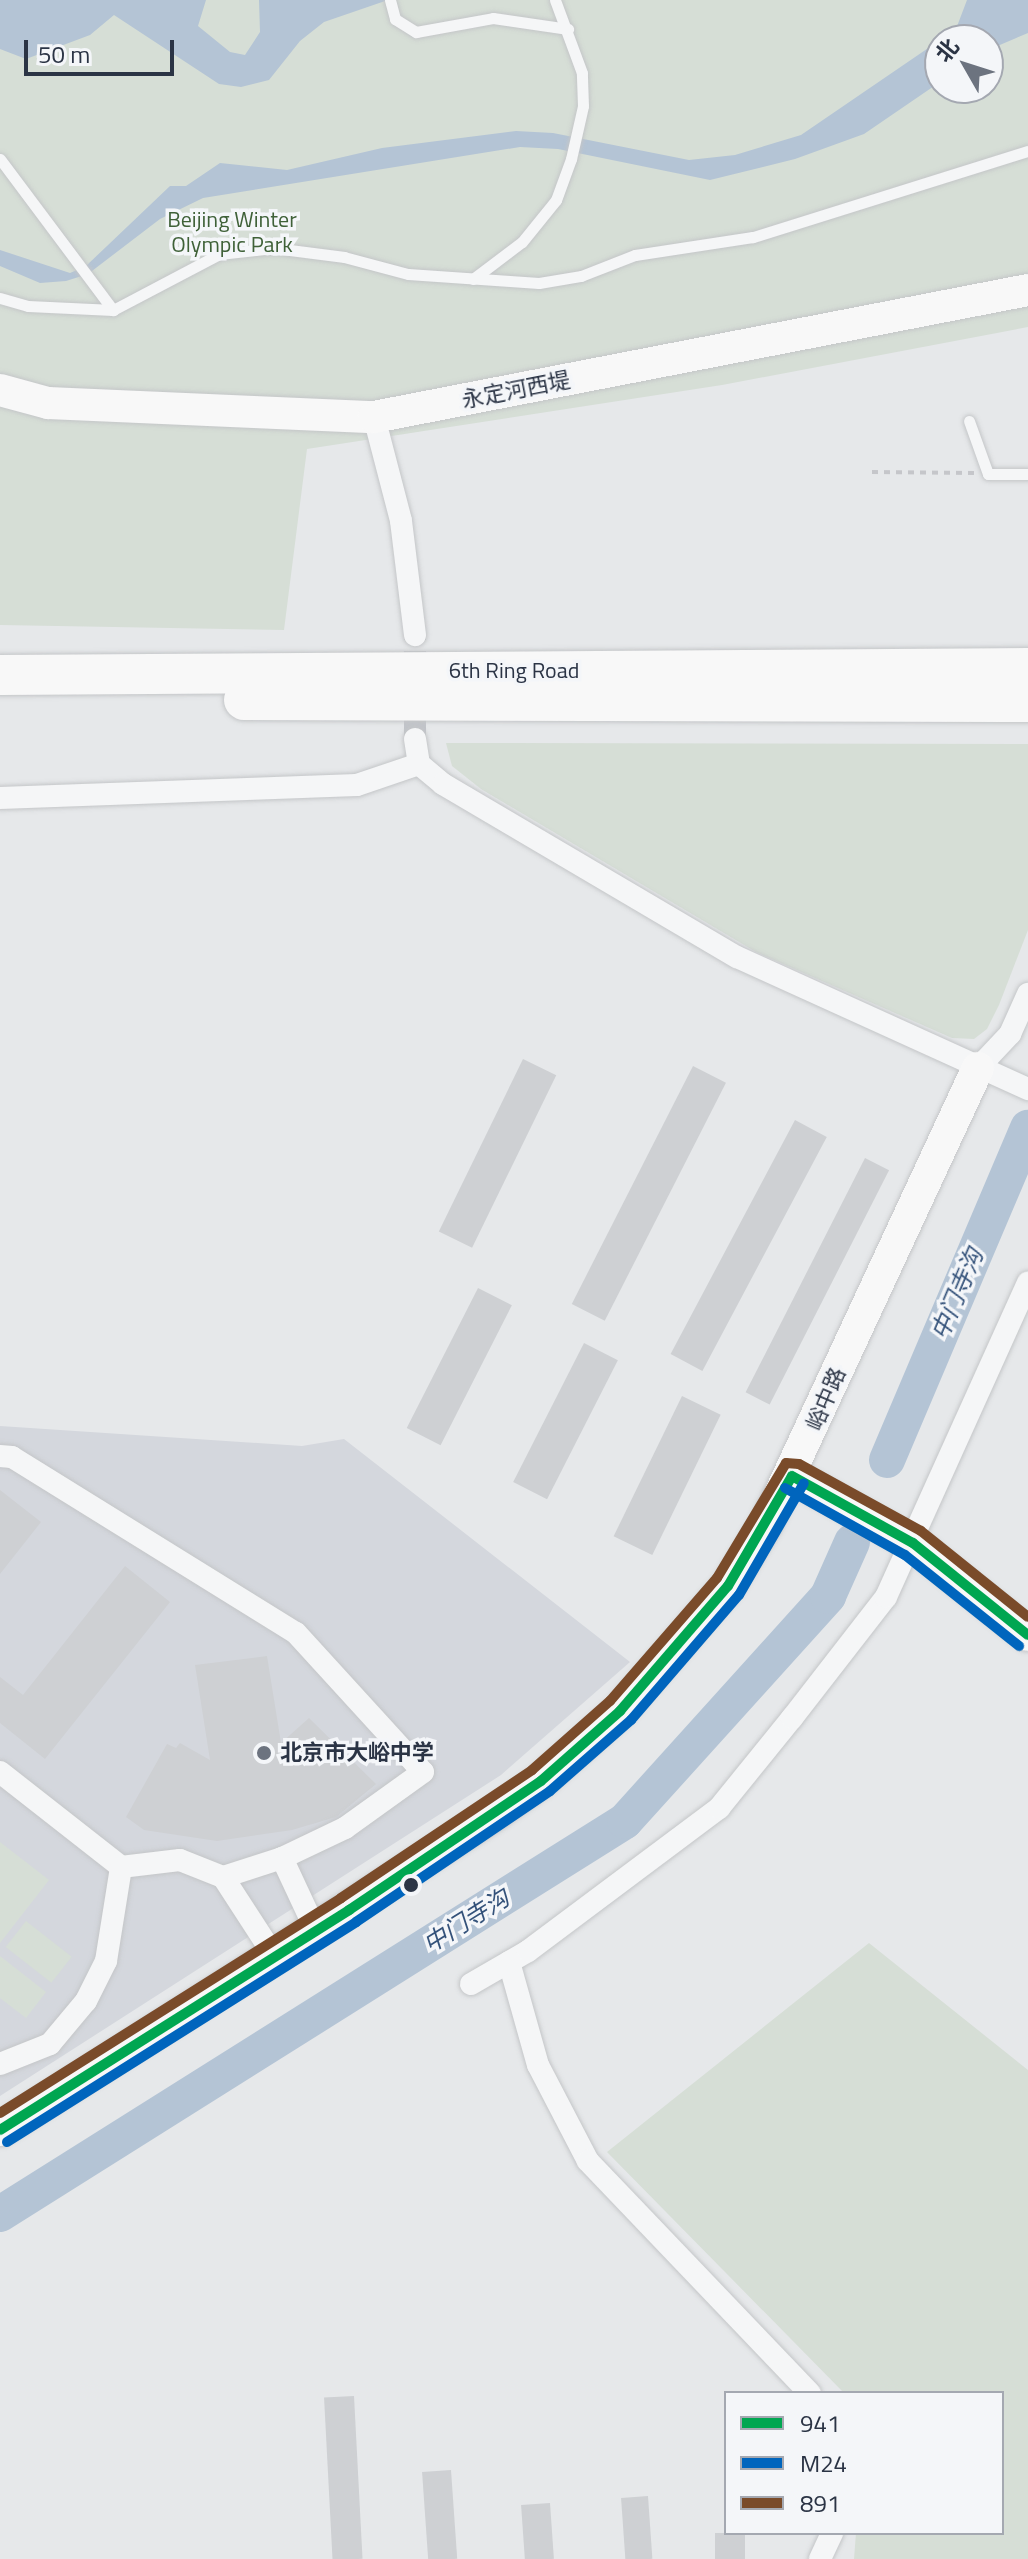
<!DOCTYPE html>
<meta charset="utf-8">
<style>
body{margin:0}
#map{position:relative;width:1028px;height:2559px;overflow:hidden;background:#e6e8ea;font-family:"Titillium Web","Noto Sans SC",sans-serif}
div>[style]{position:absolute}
.built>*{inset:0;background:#d4d7dd}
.green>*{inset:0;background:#d6ded6;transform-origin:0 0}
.water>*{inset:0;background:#b4c4d5}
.river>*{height:36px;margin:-18px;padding:0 18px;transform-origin:18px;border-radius:18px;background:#b4c4d5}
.building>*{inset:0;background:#ced0d3;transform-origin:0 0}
.street-tunnel>*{height:22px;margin-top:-11px;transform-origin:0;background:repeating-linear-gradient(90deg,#c1c4c9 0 22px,transparent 0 33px)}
.path>*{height:4px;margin-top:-2px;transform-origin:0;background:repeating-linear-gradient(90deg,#c5c6ca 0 6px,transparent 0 12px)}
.roads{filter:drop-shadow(0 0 2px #c4c6c8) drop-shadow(0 0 2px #c4c6c8)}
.lane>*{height:11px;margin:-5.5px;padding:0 5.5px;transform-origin:5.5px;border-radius:5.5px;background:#f5f6f7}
.street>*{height:22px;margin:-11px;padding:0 11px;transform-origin:11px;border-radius:11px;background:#f5f6f7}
.secondary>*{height:32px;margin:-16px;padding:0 16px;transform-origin:16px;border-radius:16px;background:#f8f8f8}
.highway>*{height:40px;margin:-20px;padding:0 20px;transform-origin:20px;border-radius:20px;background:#f8f8f8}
.bus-1>*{height:10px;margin:-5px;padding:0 5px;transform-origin:5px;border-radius:5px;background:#00a651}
.bus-2>*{height:10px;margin:-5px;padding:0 5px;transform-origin:5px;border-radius:5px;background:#0065bd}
.bus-3>*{height:10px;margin:-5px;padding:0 5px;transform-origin:5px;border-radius:5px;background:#7a4b2a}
.dots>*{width:22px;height:22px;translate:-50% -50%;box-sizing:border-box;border:4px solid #f4f6f9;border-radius:50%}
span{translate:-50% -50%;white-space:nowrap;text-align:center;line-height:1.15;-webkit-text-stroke:7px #f4f6f9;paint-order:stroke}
.park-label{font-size:22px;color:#3f6138}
.street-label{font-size:22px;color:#2b3445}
.poi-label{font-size:22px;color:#2b3445;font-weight:700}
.left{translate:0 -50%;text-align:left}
.water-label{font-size:24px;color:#34527a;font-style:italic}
.legend{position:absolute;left:724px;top:2391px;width:280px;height:144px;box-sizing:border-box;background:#f4f6f9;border:2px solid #a4a8b1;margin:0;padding:10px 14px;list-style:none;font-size:24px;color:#2b3445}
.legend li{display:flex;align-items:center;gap:16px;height:40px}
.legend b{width:40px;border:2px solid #a4a8b1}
.north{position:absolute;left:924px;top:24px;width:80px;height:80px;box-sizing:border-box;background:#f4f6f9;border:2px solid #a4a8b1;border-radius:50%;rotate:309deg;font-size:22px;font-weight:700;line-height:32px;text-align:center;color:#2b3445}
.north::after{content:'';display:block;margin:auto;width:28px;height:36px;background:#6c737f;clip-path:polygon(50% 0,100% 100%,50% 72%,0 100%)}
.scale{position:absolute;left:24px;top:40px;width:150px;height:36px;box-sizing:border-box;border:4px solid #2b3445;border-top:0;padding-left:10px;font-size:24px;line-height:28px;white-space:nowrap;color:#2b3445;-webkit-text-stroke:6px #f4f6f9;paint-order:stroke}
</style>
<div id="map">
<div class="built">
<div style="clip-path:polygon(0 1426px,302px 1446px,344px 1439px,630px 1662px,501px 1775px,0 2096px)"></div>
</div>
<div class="green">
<div style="clip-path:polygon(evenodd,0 0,1028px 0,1028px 327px,722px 385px,307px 449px,284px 630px,0 625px,0 0,940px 40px,988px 40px,988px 88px,940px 88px,940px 40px)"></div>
<div style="clip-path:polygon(446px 743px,1028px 744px,1028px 930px,999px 1005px,987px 1029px,974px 1039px,952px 1038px,756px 952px,481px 789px,452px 766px)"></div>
<div style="clip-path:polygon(0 1842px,49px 1880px,0 1943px)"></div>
<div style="left:26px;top:1921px;width:58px;height:33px;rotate:38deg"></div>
<div style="clip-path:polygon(869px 1943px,1028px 2070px,1028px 2559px,854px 2559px,856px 2533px,1002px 2533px,1002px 2393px,844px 2393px,607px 2152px)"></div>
<div style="clip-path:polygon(0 1956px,46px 1992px,26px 2018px,0 1998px)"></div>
</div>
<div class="water">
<div style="clip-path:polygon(0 0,206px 0,198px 26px,230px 52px,245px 55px,260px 32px,259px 0,388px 0,324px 22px,300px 41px,269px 80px,241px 87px,219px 84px,114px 15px,90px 35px,26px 59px,0 49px)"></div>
<div style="clip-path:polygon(967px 0,1028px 0,1028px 33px,988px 50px,988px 40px,940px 40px,956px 29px)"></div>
<div style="clip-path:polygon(940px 40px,940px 82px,864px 134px,795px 159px,710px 180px,558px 149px,520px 147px,203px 198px,160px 219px,88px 274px,66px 281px,40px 283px,0 266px,0 250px,70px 273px,86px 266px,170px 186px,186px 186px,220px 163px,287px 170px,382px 148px,516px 131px,553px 133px,689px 160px,735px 155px,801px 135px)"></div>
</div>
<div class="river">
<div style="left:887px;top:1460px;width:361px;rotate:-67deg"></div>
<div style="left:0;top:2214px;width:738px;rotate:-32.16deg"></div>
<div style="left:625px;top:1821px;width:303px;rotate:-47.9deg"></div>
<div style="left:828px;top:1596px;width:59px;rotate:-66deg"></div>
</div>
<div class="building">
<div style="left:523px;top:1059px;width:37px;height:192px;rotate:26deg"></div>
<div style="left:693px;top:1066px;width:37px;height:267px;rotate:27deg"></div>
<div style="left:795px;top:1120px;width:36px;height:265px;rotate:28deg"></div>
<div style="left:865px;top:1158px;width:27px;height:263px;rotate:27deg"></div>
<div style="left:478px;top:1288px;width:38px;height:157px;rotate:27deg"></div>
<div style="left:584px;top:1343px;width:38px;height:156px;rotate:27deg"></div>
<div style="left:682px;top:1396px;width:43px;height:156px;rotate:26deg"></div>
<div style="clip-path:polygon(0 1490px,41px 1522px,0 1574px)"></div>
<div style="clip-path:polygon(125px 1566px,170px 1602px,45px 1759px,0 1723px,0 1677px,23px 1695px)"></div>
<div style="clip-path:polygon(267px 1656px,281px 1743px,309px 1718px,376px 1784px,336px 1817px,292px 1830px,217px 1841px,144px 1830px,126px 1817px,167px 1744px,176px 1748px,180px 1743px,210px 1760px,195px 1665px)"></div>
<div style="left:354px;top:2396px;width:163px;height:30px;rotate:87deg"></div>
<div style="left:451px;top:2470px;width:89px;height:29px;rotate:86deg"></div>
<div style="left:648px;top:2496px;width:63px;height:27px;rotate:86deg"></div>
<div style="left:550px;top:2503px;width:56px;height:29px;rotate:86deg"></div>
<div style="left:715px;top:2533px;width:30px;height:26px"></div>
</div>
<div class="street-tunnel">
<div style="left:415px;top:739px;width:104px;rotate:-90deg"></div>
</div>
<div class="path">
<div style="left:872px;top:472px;width:102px;rotate:0.6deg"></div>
</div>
<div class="roads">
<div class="lane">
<div style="left:390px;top:0;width:20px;rotate:75deg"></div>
<div style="left:395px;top:19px;width:25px;rotate:32deg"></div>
<div style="left:416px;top:32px;width:78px;rotate:-10.3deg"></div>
<div style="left:493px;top:18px;width:76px;rotate:8.3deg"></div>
<div style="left:0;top:159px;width:189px;rotate:53.2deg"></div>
<div style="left:473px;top:279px;width:61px;rotate:-37.1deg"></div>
<div style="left:522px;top:242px;width:54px;rotate:-51deg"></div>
<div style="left:556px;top:200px;width:44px;rotate:-69.9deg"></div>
<div style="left:571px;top:159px;width:54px;rotate:-77.2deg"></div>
<div style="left:583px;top:106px;width:33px;rotate:-92deg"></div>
<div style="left:582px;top:73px;width:78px;rotate:-110.3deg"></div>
<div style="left:0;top:298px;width:29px;rotate:16deg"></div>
<div style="left:28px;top:306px;width:85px;rotate:2.7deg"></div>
<div style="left:113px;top:310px;width:120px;rotate:-27.8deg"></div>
<div style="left:219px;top:254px;width:55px;rotate:-6.2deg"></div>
<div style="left:274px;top:248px;width:71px;rotate:7.3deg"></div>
<div style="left:344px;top:257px;width:66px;rotate:14.9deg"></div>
<div style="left:408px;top:274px;width:131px;rotate:3.9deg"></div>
<div style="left:539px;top:283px;width:43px;rotate:-9.5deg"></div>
<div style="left:581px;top:276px;width:58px;rotate:-21.3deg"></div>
<div style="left:635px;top:255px;width:119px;rotate:-8.7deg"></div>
<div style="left:753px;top:237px;width:288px;rotate:-17.4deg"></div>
<div style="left:969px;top:421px;width:56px;rotate:70.3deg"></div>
<div style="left:988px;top:474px;width:40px"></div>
</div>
<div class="street">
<div style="left:374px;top:417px;width:107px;rotate:75.4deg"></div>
<div style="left:401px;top:521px;width:115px;rotate:83deg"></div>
<div style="left:415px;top:739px;width:25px;rotate:81deg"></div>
<div style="left:419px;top:764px;width:31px;rotate:40deg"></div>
<div style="left:443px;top:784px;width:341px;rotate:30.5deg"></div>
<div style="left:737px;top:957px;width:320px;rotate:24.4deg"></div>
<div style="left:0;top:798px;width:357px;rotate:-2.1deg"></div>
<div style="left:357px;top:785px;width:65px;rotate:-18.7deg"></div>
<div style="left:978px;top:1068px;width:47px;rotate:-46.7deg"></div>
<div style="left:1010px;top:1034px;width:44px;rotate:-65.8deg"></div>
<div style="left:0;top:1456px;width:12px;rotate:5deg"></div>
<div style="left:12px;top:1457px;width:334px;rotate:31.8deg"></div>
<div style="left:296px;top:1633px;width:188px;rotate:47.6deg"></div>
<div style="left:423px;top:1772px;width:96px;rotate:144.3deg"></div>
<div style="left:345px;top:1828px;width:70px;rotate:154.5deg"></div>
<div style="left:282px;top:1858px;width:62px;rotate:162.1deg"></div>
<div style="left:0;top:1772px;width:154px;rotate:38.1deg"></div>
<div style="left:121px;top:1867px;width:59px;rotate:-6.8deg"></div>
<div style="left:180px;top:1860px;width:46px;rotate:21.6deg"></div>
<div style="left:223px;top:1877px;width:95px;rotate:57deg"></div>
<div style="left:282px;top:1858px;width:81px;rotate:65deg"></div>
<div style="left:509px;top:1962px;width:107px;rotate:74.3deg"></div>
<div style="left:538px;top:2065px;width:108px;rotate:62.5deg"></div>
<div style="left:588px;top:2161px;width:321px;rotate:46.3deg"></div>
<div style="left:471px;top:1984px;width:66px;rotate:-30.1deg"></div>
<div style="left:528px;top:1951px;width:239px;rotate:-36.8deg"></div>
<div style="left:719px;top:1808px;width:116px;rotate:-51deg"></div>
<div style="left:792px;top:1718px;width:153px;rotate:-52.2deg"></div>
<div style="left:886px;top:1597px;width:345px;rotate:-65.7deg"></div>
<div style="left:0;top:2064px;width:54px;rotate:-21.8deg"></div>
<div style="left:50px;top:2044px;width:56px;rotate:-50.1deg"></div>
<div style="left:86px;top:2001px;width:45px;rotate:-63.4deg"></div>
<div style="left:106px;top:1961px;width:95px;rotate:-80.9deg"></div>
<div style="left:820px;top:2559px;width:29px;rotate:-65deg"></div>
</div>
<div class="secondary">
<div style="left:0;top:390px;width:50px;rotate:15.2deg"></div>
<div style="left:48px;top:403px;width:326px;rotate:2.5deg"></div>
<div style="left:374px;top:417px;width:666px;rotate:-10.99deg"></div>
<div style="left:792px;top:1476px;width:138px;rotate:29deg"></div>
<div style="left:913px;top:1543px;width:147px;rotate:38.7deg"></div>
<div style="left:0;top:2130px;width:584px;rotate:-32.55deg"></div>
<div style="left:492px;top:1816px;width:60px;rotate:-35.5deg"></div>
<div style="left:541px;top:1781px;width:106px;rotate:-41.5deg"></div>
<div style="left:620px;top:1711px;width:165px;rotate:-49.2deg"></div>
<div style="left:728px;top:1586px;width:73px;rotate:-58.5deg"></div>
<div style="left:766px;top:1524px;width:503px;rotate:-65.07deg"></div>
</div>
<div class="highway">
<div style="left:0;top:675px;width:1028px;rotate:-0.39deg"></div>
<div style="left:244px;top:700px;width:784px;rotate:0.15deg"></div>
</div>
</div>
<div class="bus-1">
<div style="left:792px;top:1476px;width:138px;rotate:29deg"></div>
<div style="left:913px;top:1543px;width:147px;rotate:38.7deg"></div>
<div style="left:0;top:2130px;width:413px;rotate:-32.2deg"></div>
<div style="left:349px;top:1910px;width:231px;rotate:-33.9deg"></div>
<div style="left:541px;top:1781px;width:106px;rotate:-41.5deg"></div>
<div style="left:620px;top:1711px;width:165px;rotate:-49.2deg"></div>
<div style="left:728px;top:1586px;width:127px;rotate:-59.8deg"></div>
</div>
<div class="bus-2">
<div style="left:785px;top:1488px;width:137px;rotate:29.2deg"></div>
<div style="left:905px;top:1555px;width:146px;rotate:38.6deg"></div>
<div style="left:7px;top:2142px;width:413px;rotate:-32.2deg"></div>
<div style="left:356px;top:1922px;width:234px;rotate:-34deg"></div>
<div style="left:550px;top:1791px;width:108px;rotate:-41.2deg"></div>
<div style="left:631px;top:1720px;width:165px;rotate:-49.2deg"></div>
<div style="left:739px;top:1595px;width:129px;rotate:-59.9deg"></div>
</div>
<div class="bus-3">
<div style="left:0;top:2113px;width:403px;rotate:-32.2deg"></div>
<div style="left:341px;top:1898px;width:230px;rotate:-33.8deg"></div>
<div style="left:532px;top:1770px;width:104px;rotate:-41.5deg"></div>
<div style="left:610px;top:1701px;width:163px;rotate:-49deg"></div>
<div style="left:717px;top:1578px;width:134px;rotate:-59deg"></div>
<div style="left:786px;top:1463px;width:13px;rotate:4deg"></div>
<div style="left:799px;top:1464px;width:139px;rotate:28.8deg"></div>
<div style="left:921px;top:1531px;width:137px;rotate:38.8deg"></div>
</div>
<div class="dots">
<div style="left:264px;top:1753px;background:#6c737f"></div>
<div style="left:411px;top:1885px;background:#2b3445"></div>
</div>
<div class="park-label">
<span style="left:232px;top:232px">Beijing Winter<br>Olympic Park</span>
</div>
<div class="street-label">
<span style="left:516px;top:390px;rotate:-11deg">永定河西堤</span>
<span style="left:514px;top:671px">6th Ring Road</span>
<span style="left:826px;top:1399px;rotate:-67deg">峪中路</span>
</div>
<div class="poi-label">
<span class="left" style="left:280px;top:1753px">北京市大峪中学</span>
</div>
<div class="water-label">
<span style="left:957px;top:1294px;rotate:-67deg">中门寺沟</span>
<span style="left:466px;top:1921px;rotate:-32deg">中门寺沟</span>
</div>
<ul class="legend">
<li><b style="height:10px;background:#00a651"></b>941</li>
<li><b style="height:10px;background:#0065bd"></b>M24</li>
<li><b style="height:10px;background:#7a4b2a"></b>891</li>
</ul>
<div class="north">北</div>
<div class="scale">50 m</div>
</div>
